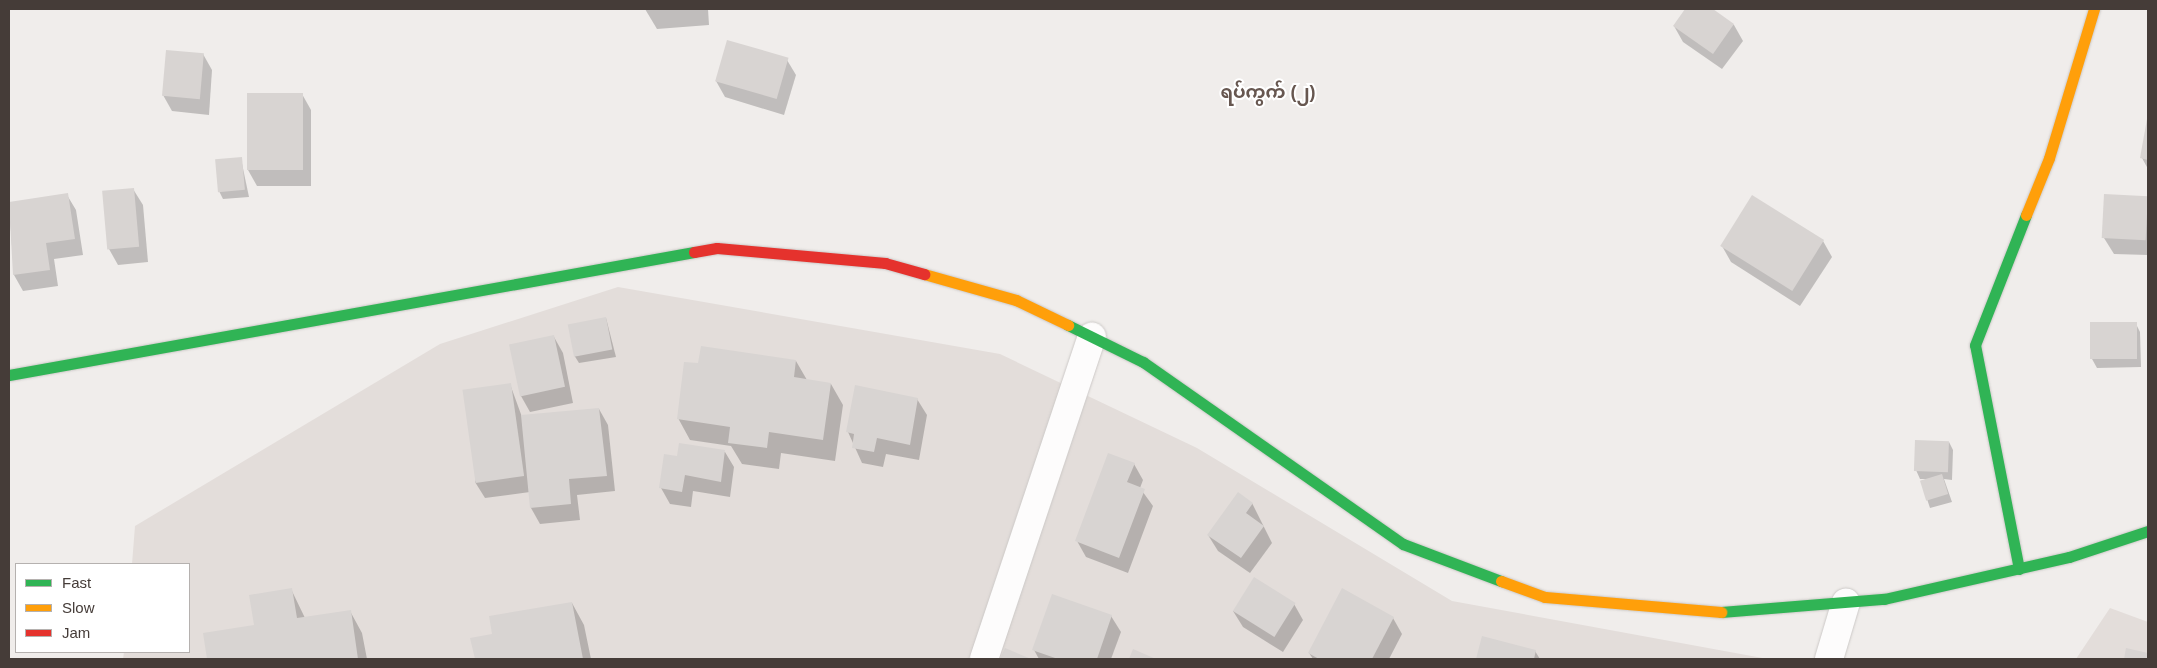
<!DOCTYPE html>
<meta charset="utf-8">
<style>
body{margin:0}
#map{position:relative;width:2157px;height:668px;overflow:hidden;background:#f0edeb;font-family:Helvetica,"Noto Sans Myanmar",sans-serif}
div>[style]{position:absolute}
.residential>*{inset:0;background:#e3ddda}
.shadow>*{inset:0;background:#0003;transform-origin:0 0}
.building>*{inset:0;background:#d8d4d2;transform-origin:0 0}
.roads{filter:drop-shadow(0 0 1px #ccc9c7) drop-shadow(0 0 1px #ccc9c7)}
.street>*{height:28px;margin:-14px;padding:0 14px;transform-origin:14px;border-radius:14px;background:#fdfcfc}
.fast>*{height:11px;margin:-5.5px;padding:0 5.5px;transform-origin:5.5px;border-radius:5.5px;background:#30b455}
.slow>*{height:11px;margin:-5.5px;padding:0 5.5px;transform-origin:5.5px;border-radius:5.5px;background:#ff9f0a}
.jam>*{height:11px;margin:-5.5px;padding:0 5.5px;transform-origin:5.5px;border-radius:5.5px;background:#e5322d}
span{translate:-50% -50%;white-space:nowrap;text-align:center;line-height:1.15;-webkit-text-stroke:4px #fff;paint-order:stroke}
.quarter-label{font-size:18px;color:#675750;font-weight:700}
.frame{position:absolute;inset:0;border:10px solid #453c38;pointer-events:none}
.legend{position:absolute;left:15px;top:563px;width:175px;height:90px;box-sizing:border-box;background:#fff;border:1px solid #b5b1af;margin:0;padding:6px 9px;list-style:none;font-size:15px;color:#453c38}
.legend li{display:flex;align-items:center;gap:10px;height:25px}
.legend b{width:25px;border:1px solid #b5b1af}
</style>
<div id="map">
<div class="residential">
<div style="clip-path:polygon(618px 287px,1000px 354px,1197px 448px,1452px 601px,1768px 659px,123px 659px,124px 652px,189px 652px,189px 564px,132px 564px,135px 526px,440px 344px)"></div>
<div style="clip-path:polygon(2110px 608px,2148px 622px,2148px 659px,2076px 659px)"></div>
</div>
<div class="shadow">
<div style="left:391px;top:9px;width:32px;height:1px"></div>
<div style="clip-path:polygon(645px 9px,708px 9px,709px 25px,657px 29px)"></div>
<div style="clip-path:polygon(1686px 9px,1711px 9px,1734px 25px,1743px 41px,1722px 69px,1683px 42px,1674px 26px)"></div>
<div style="clip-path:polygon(728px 42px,787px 60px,796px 75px,784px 115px,725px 97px,716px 81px)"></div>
<div style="clip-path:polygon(203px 54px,212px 70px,209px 115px,172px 111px,163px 95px)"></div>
<div style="clip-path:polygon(302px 94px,311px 110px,311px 186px,257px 186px,248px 170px)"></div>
<div style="clip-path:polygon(2148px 121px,2148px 169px,2142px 158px)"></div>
<div style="clip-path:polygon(241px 159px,249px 197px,223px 199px,219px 191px)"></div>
<div style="clip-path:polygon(133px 189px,143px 205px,148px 262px,118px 265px,109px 249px)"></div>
<div style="clip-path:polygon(67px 195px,76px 210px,83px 255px,54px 259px,58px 286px,23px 291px,14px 275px,9px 203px)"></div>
<div style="clip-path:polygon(2106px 195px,2148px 197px,2148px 255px,2114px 254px,2104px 238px)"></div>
<div style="clip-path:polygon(1823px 241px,1832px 257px,1800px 306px,1731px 262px,1722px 246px)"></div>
<div style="clip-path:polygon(606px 318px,616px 357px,579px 363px,574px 355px)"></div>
<div style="clip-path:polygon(2136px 324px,2140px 332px,2141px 367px,2097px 368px,2092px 359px)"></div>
<div style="clip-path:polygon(554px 337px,563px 353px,573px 403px,530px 412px,521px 396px,510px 345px)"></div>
<div style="clip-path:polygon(796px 361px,807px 380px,831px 384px,843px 405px,835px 461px,781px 453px,779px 469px,742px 464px,731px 446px,690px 440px,678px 418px)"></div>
<div style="clip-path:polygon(510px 384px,522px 417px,599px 409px,608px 425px,615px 491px,577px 495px,580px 520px,540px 524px,531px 508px,530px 492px,485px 498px,475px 482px)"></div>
<div style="clip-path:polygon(917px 399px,927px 415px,919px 460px,886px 454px,883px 467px,862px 463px,848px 432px)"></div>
<div style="clip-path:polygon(1949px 442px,1953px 450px,1952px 480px,1944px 479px,1952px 502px,1930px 508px,1921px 481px,1927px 479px,1920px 479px,1916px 470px)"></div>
<div style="clip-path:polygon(725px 452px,734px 467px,730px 497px,693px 491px,691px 507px,670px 504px,661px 488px,678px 457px)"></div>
<div style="clip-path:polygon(1134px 464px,1143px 480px,1140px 488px,1153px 506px,1128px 573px,1086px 557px,1077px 541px)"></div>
<div style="clip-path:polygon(1252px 503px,1272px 543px,1250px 573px,1218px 551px,1208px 535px)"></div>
<div style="clip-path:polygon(291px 589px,305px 618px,350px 611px,362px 633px,367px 659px,208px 659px,204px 634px,255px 626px)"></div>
<div style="clip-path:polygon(572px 603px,584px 625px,591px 659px,476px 659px,472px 639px,494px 635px)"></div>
<div style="clip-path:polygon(1294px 604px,1303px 620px,1283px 652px,1243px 627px,1233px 611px)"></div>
<div style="clip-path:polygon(1111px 616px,1121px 632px,1111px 659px,1039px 659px,1034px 650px)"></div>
<div style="clip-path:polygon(1393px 618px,1402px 634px,1389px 659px,1313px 659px,1309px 653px)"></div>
<div style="clip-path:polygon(1483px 637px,1535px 651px,1540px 659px,1477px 659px)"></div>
</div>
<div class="building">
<div style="clip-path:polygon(1685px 9px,1713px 9px,1734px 24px,1713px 54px,1673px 26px)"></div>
<div style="left:727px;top:40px;width:64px;height:43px;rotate:16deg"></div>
<div style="left:166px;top:50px;width:38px;height:46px;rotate:5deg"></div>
<div style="left:247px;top:93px;width:56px;height:77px"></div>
<div style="clip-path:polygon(2147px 119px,2148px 119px,2148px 160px,2140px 158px)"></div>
<div style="left:242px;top:157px;width:33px;height:27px;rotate:85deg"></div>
<div style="left:134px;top:188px;width:59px;height:32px;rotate:85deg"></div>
<div style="clip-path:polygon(68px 193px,75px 239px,46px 243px,50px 270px,13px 275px,9px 202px)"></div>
<div style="left:2104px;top:194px;width:44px;height:44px;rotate:3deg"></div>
<div style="left:1752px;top:195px;width:85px;height:60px;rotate:32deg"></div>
<div style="left:606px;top:317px;width:33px;height:39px;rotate:79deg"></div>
<div style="left:2137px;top:322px;width:37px;height:47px;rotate:90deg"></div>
<div style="left:554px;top:335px;width:53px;height:46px;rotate:78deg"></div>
<div style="clip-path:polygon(701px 346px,796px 360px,794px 377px,831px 383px,823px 440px,769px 432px,767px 448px,728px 443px,730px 427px,677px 419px,684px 362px,698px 363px)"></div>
<div style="left:511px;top:383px;width:94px;height:49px;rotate:82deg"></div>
<div style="clip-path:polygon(855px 385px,918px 398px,910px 445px,877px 438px,874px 452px,852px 448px,854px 434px,846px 432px)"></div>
<div style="clip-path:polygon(599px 408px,607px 476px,569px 479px,571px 504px,530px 508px,521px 415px)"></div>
<div style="left:1915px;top:440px;width:34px;height:31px;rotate:2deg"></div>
<div style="clip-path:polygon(679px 443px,725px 450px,721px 482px,685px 475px,682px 492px,659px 488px,664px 454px,677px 456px)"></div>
<div style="clip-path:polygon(1108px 453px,1135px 463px,1127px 482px,1145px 489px,1119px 558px,1075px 541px)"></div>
<div style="left:1942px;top:474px;width:21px;height:23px;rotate:73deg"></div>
<div style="clip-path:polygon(1238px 492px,1253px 503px,1246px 513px,1264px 526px,1241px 558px,1207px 535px)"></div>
<div style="left:1254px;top:577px;width:49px;height:40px;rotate:32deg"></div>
<div style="clip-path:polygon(292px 588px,297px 618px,351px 610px,358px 659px,207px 659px,203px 633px,254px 625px,249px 595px)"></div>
<div style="clip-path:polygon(1342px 588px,1394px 617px,1372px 659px,1319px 659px,1308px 653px)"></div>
<div style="clip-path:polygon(1052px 594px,1112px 615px,1097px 659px,1058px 659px,1032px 650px)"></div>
<div style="clip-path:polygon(572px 602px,583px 659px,475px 659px,470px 638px,492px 634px,489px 616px)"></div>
<div style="clip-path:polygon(1482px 636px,1536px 650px,1534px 659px,1476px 659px)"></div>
<div style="clip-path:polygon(1005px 648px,1031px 659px,1000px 659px)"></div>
<div style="clip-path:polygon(2126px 648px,2148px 653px,2148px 659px,2124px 659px)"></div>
<div style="clip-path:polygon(1133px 649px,1156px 659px,1129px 659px)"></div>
</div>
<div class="roads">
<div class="street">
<div style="left:984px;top:659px;width:340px;rotate:-71.5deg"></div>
<div style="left:1829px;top:659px;width:59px;rotate:-73.4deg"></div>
</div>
<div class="fast">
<div style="left:1068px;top:325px;width:84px;rotate:26.3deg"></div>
<div style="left:1143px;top:362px;width:317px;rotate:35deg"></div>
<div style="left:1403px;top:544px;width:105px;rotate:20.7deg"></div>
<div style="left:9px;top:375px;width:696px;rotate:-10.18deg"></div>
<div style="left:2019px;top:569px;width:228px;rotate:-101.1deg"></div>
<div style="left:1975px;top:345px;width:140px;rotate:-68.6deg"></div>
<div style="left:1721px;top:612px;width:164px;rotate:-4.6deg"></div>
<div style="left:1884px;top:599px;width:190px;rotate:-12.8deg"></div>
<div style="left:2069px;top:557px;width:83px;rotate:-18.2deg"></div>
</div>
<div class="slow">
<div style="left:2026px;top:215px;width:61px;rotate:-68deg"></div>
<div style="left:2049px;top:158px;width:156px;rotate:-73.2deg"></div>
<div style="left:924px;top:274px;width:96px;rotate:15.8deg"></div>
<div style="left:1016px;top:300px;width:58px;rotate:25.7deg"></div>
<div style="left:1501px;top:581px;width:47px;rotate:20deg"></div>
<div style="left:1545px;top:597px;width:177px;rotate:4.9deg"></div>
</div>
<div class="jam">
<div style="left:694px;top:252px;width:23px;rotate:-10deg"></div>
<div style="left:717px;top:248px;width:169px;rotate:5.1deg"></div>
<div style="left:885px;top:263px;width:41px;rotate:15.8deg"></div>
</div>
</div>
<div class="quarter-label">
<span style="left:1268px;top:92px">ရပ်ကွက် (၂)</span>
</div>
<div class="frame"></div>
<ul class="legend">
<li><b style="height:6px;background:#30b455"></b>Fast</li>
<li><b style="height:6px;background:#ff9f0a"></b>Slow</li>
<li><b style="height:6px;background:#e5322d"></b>Jam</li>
</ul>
</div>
